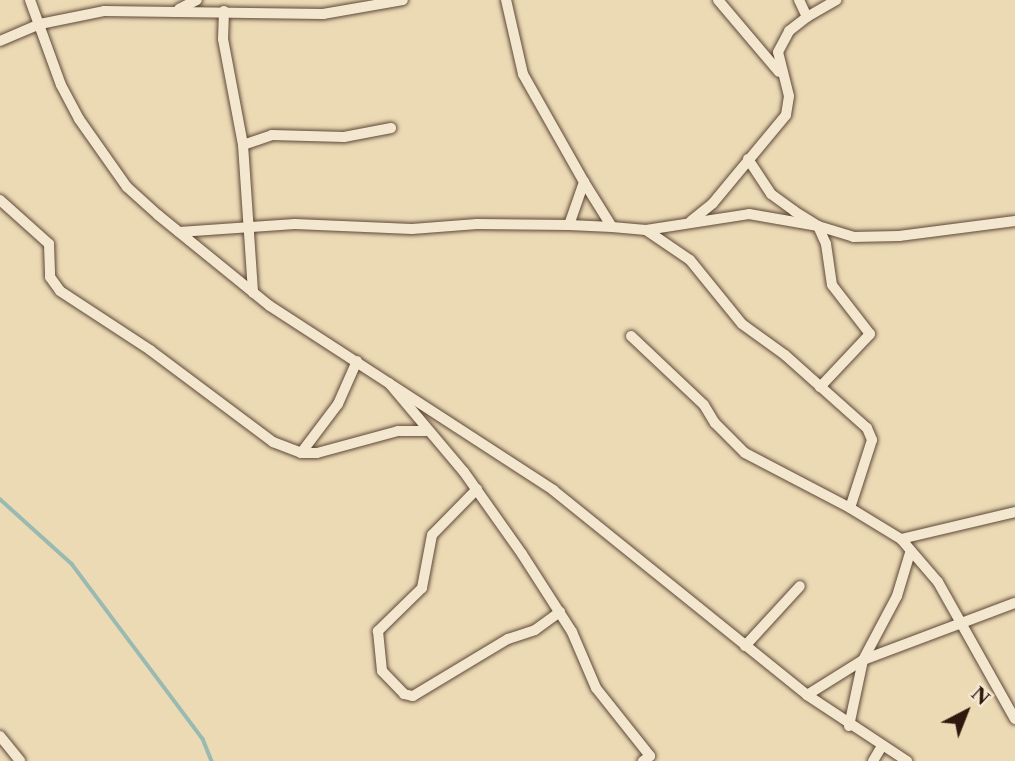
<!DOCTYPE html>
<style>
body{margin:0}
#map{position:relative;width:1015px;height:761px;overflow:hidden;background:#ecdab5;font-family:"Libre Caslon Text",serif}
div>[style]{position:absolute}
.stream>*{height:3.5px;margin:-1.75px;padding:0 1.75px;transform-origin:1.75px;border-radius:1.75px;background:#99bab1}
.roads{filter:drop-shadow(0 0 2px #5e4838) drop-shadow(0 0 2px #5e4838)}
.minor>*{height:10px;margin:-5px;padding:0 5px;transform-origin:5px;border-radius:5px;background:#f3e7cf}
span{translate:-50% -50%;white-space:nowrap;text-align:center;line-height:1.15;-webkit-text-stroke:5px #f3e7cf;paint-order:stroke}
.north{position:absolute;left:931px;top:677px;width:70px;height:70px;-webkit-text-stroke:5px #f3e7cf;paint-order:stroke;rotate:42deg;font-size:19px;font-weight:700;line-height:28px;text-align:center;color:#2f180e}
.north::after{content:'';display:block;margin:auto;width:24px;height:32px;background:#2f180e;clip-path:polygon(50% 0,100% 100%,50% 72%,0 100%)}
</style>
<div id="map">
<div class="stream">
<div style="left:0;top:499px;width:97px;rotate:42.1deg"></div>
<div style="left:72px;top:564px;width:219px;rotate:53.2deg"></div>
<div style="left:203px;top:739px;width:24px;rotate:68deg"></div>
</div>
<div class="roads">
<div class="minor">
<div style="left:30px;top:0;width:90px;rotate:70deg"></div>
<div style="left:61px;top:85px;width:38px;rotate:62deg"></div>
<div style="left:79px;top:119px;width:83px;rotate:54.8deg"></div>
<div style="left:127px;top:187px;width:42px;rotate:42.1deg"></div>
<div style="left:158px;top:215px;width:144px;rotate:39.1deg"></div>
<div style="left:270px;top:306px;width:338px;rotate:33deg"></div>
<div style="left:553px;top:490px;width:326px;rotate:38.9deg"></div>
<div style="left:807px;top:695px;width:120px;rotate:33.4deg"></div>
<div style="left:718px;top:0;width:94px;rotate:49.7deg"></div>
<div style="left:179px;top:9px;width:20px;rotate:-27deg"></div>
<div style="left:224px;top:11px;width:28px;rotate:92deg"></div>
<div style="left:223px;top:39px;width:108px;rotate:79.3deg"></div>
<div style="left:243px;top:145px;width:148px;rotate:86.1deg"></div>
<div style="left:807px;top:17px;width:34px;rotate:-30deg"></div>
<div style="left:0;top:41px;width:43px;rotate:-23deg"></div>
<div style="left:40px;top:24px;width:65px;rotate:-11.5deg"></div>
<div style="left:104px;top:11px;width:219px;rotate:0.8deg"></div>
<div style="left:323px;top:14px;width:81px;rotate:-9.9deg"></div>
<div style="left:243px;top:145px;width:31px;rotate:-19deg"></div>
<div style="left:272px;top:135px;width:72px;rotate:1.6deg"></div>
<div style="left:344px;top:137px;width:48px;rotate:-10.8deg"></div>
<div style="left:748px;top:159px;width:42px;rotate:56.7deg"></div>
<div style="left:771px;top:194px;width:29px;rotate:36deg"></div>
<div style="left:794px;top:211px;width:28px;rotate:32deg"></div>
<div style="left:818px;top:226px;width:37px;rotate:17deg"></div>
<div style="left:853px;top:237px;width:46px;rotate:-1.2deg"></div>
<div style="left:899px;top:236px;width:117px;rotate:-7.4deg"></div>
<div style="left:0;top:200px;width:66px;rotate:41.9deg"></div>
<div style="left:49px;top:244px;width:33px;rotate:88deg"></div>
<div style="left:50px;top:277px;width:17px;rotate:54deg"></div>
<div style="left:60px;top:291px;width:108px;rotate:33.2deg"></div>
<div style="left:150px;top:350px;width:154px;rotate:36.8deg"></div>
<div style="left:273px;top:442px;width:30px;rotate:21deg"></div>
<div style="left:301px;top:453px;width:16px"></div>
<div style="left:317px;top:453px;width:84px;rotate:-15.2deg"></div>
<div style="left:398px;top:431px;width:28px"></div>
<div style="left:691px;top:221px;width:28px;rotate:-39deg"></div>
<div style="left:713px;top:203px;width:114px;rotate:-50.3deg"></div>
<div style="left:786px;top:115px;width:19px;rotate:-81deg"></div>
<div style="left:789px;top:96px;width:45px;rotate:-104deg"></div>
<div style="left:778px;top:52px;width:24px;rotate:-62deg"></div>
<div style="left:789px;top:31px;width:23px;rotate:-38deg"></div>
<div style="left:807px;top:17px;width:19px;rotate:-115deg"></div>
<div style="left:569px;top:225px;width:43px;rotate:2.7deg"></div>
<div style="left:612px;top:227px;width:53px;rotate:-121.9deg"></div>
<div style="left:612px;top:227px;width:34px;rotate:5deg"></div>
<div style="left:646px;top:230px;width:104px;rotate:-8.8deg"></div>
<div style="left:749px;top:214px;width:70px;rotate:9.9deg"></div>
<div style="left:818px;top:226px;width:20px;rotate:66deg"></div>
<div style="left:826px;top:244px;width:41px;rotate:81.7deg"></div>
<div style="left:832px;top:285px;width:62px;rotate:52.2deg"></div>
<div style="left:870px;top:334px;width:73px;rotate:133.3deg"></div>
<div style="left:646px;top:230px;width:53px;rotate:34.3deg"></div>
<div style="left:690px;top:260px;width:82px;rotate:50.9deg"></div>
<div style="left:742px;top:324px;width:53px;rotate:35.8deg"></div>
<div style="left:785px;top:355px;width:110px;rotate:41.7deg"></div>
<div style="left:867px;top:428px;width:13px;rotate:67deg"></div>
<div style="left:872px;top:440px;width:71px;rotate:107.9deg"></div>
<div style="left:850px;top:508px;width:60px;rotate:31.3deg"></div>
<div style="left:901px;top:539px;width:57px;rotate:49.3deg"></div>
<div style="left:938px;top:582px;width:157px;rotate:60.7deg"></div>
<div style="left:179px;top:232px;width:116px;rotate:-3.9deg"></div>
<div style="left:295px;top:224px;width:117px;rotate:2.4deg"></div>
<div style="left:412px;top:229px;width:65px;rotate:-4.4deg"></div>
<div style="left:477px;top:224px;width:92px;rotate:0.6deg"></div>
<div style="left:569px;top:225px;width:46px;rotate:-70.8deg"></div>
<div style="left:584px;top:182px;width:124px;rotate:-119.5deg"></div>
<div style="left:523px;top:74px;width:76px;rotate:-102.9deg"></div>
<div style="left:631px;top:336px;width:100px;rotate:43.4deg"></div>
<div style="left:704px;top:405px;width:21px;rotate:59deg"></div>
<div style="left:715px;top:423px;width:42px;rotate:45deg"></div>
<div style="left:745px;top:453px;width:119px;rotate:27.6deg"></div>
<div style="left:389px;top:383px;width:116px;rotate:49.9deg"></div>
<div style="left:464px;top:472px;width:100px;rotate:54.7deg"></div>
<div style="left:522px;top:554px;width:93px;rotate:57.3deg"></div>
<div style="left:572px;top:632px;width:61px;rotate:66.8deg"></div>
<div style="left:596px;top:688px;width:87px;rotate:51.5deg"></div>
<div style="left:650px;top:756px;width:9px;rotate:144deg"></div>
<div style="left:301px;top:453px;width:61px;rotate:-52.9deg"></div>
<div style="left:338px;top:404px;width:47px;rotate:-66.2deg"></div>
<div style="left:477px;top:489px;width:64px;rotate:134.4deg"></div>
<div style="left:432px;top:535px;width:54px;rotate:100.7deg"></div>
<div style="left:422px;top:588px;width:62px;rotate:135.7deg"></div>
<div style="left:378px;top:631px;width:40px;rotate:84.3deg"></div>
<div style="left:382px;top:671px;width:32px;rotate:46deg"></div>
<div style="left:404px;top:694px;width:9px;rotate:13deg"></div>
<div style="left:413px;top:696px;width:111px;rotate:-31deg"></div>
<div style="left:508px;top:639px;width:28px;rotate:-18deg"></div>
<div style="left:535px;top:630px;width:31px;rotate:-36deg"></div>
<div style="left:901px;top:539px;width:117px;rotate:-13.3deg"></div>
<div style="left:745px;top:646px;width:81px;rotate:-47.5deg"></div>
<div style="left:807px;top:695px;width:66px;rotate:-32deg"></div>
<div style="left:863px;top:660px;width:162px;rotate:-20.6deg"></div>
<div style="left:849px;top:726px;width:67px;rotate:-78deg"></div>
<div style="left:863px;top:660px;width:72px;rotate:-62deg"></div>
<div style="left:897px;top:596px;width:45px;rotate:-73.2deg"></div>
<div style="left:0;top:736px;width:32px;rotate:51deg"></div>
<div style="left:873px;top:761px;width:17px;rotate:-59deg"></div>
</div>
</div>
<div class="north">N</div>
</div>
